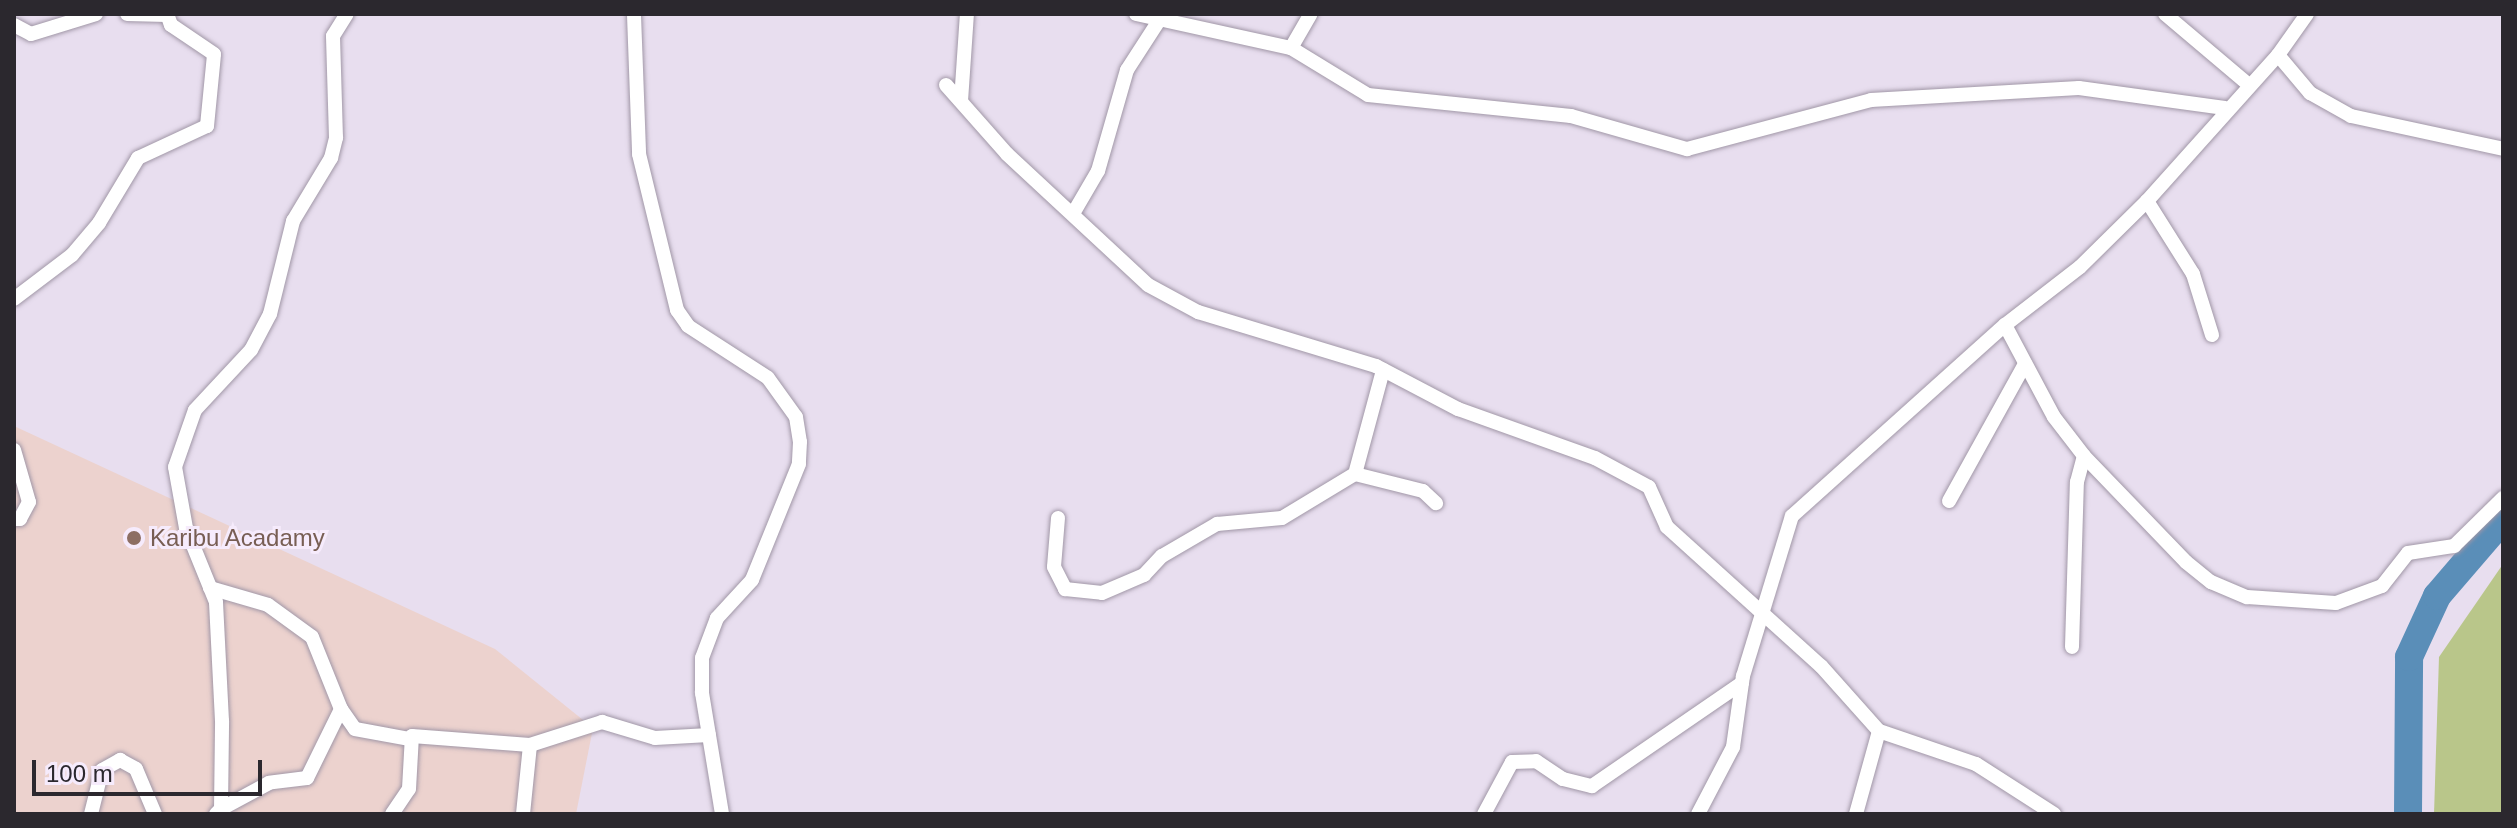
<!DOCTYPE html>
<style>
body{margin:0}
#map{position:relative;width:2517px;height:828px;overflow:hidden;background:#e8deef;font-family:Arial,sans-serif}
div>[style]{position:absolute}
.industrial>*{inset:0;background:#ecd2ce}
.green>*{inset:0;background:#b9c68a}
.river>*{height:28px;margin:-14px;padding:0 14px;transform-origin:14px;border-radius:14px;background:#5a8eb8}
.roads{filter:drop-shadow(0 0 2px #a197a7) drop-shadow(0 0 2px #a197a7)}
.street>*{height:14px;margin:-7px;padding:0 7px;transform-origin:7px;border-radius:7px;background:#fff}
.dots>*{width:22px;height:22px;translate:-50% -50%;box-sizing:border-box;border:4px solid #f6ebfc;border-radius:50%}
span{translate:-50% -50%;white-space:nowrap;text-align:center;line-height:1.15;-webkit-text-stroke:6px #f6ebfc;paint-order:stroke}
.education-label{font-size:24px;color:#785e54}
.left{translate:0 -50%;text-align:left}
.frame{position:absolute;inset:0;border:16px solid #2b282e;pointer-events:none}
.scale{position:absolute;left:32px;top:760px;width:230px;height:36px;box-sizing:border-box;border:4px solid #2b282e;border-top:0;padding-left:10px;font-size:24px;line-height:28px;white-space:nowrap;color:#2b282e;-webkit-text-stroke:6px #f6ebfc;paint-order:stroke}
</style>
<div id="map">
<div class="industrial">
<div style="clip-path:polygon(14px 426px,495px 649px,593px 728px,576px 814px,14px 814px)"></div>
</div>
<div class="green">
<div style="clip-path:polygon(2503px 564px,2503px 814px,2434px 814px,2439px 657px)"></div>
</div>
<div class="river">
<div style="left:2408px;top:814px;width:157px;rotate:-89.6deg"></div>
<div style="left:2409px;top:657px;width:67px;rotate:-65.3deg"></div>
<div style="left:2437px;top:596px;width:101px;rotate:-49.4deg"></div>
</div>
<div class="roads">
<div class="street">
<div style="left:127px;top:14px;width:40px;rotate:1.4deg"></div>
<div style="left:1136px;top:14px;width:159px;rotate:12.4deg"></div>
<div style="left:1291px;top:48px;width:90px;rotate:31.4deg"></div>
<div style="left:1368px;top:95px;width:204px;rotate:5.9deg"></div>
<div style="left:1571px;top:116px;width:121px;rotate:15.9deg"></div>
<div style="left:1687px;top:149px;width:190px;rotate:-14.9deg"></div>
<div style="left:1871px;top:100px;width:208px;rotate:-3.3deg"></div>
<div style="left:2079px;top:88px;width:147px;rotate:7.8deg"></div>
<div style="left:2165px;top:14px;width:110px;rotate:40.2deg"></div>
<div style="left:634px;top:15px;width:139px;rotate:87.9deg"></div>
<div style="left:639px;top:154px;width:161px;rotate:76.3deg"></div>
<div style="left:677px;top:310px;width:19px;rotate:55deg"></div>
<div style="left:688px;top:326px;width:95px;rotate:33deg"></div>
<div style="left:768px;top:378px;width:48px;rotate:54.3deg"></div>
<div style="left:796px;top:417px;width:25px;rotate:81deg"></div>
<div style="left:800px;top:442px;width:22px;rotate:93deg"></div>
<div style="left:799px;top:464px;width:125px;rotate:112.1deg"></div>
<div style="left:752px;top:580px;width:52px;rotate:132.6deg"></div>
<div style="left:717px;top:618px;width:43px;rotate:110.6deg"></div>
<div style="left:702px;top:658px;width:35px;rotate:90deg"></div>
<div style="left:702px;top:693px;width:123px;rotate:80.6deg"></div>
<div style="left:14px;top:25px;width:19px;rotate:28deg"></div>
<div style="left:31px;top:34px;width:68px;rotate:-17.1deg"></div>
<div style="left:1291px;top:48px;width:39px;rotate:-60deg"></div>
<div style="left:2278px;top:55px;width:50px;rotate:49.9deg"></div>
<div style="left:2310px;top:93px;width:47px;rotate:29.3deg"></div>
<div style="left:2351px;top:116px;width:156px;rotate:12.2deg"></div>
<div style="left:946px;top:85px;width:92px;rotate:48.5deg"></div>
<div style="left:1007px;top:154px;width:192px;rotate:42.9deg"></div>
<div style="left:1148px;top:285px;width:57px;rotate:28.4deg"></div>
<div style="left:1198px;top:312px;width:186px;rotate:16.9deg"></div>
<div style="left:1376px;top:366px;width:93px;rotate:27.7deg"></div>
<div style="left:1458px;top:409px;width:145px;rotate:19.7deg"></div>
<div style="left:1595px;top:458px;width:61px;rotate:28.2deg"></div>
<div style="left:1649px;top:487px;width:44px;rotate:65.8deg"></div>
<div style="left:1667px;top:527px;width:207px;rotate:42.1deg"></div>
<div style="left:1821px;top:666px;width:87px;rotate:48.3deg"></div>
<div style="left:1879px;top:731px;width:86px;rotate:105.5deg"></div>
<div style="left:961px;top:101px;width:87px;rotate:-86.1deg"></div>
<div style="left:2147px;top:201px;width:86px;rotate:57.8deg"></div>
<div style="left:2193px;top:274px;width:64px;rotate:72.7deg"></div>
<div style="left:1074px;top:212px;width:48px;rotate:-59.7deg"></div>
<div style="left:1098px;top:171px;width:105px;rotate:-74deg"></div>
<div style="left:1127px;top:70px;width:61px;rotate:-57.1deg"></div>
<div style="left:14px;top:299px;width:73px;rotate:-37.2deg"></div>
<div style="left:72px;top:255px;width:42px;rotate:-49.8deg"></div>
<div style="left:99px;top:223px;width:76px;rotate:-59deg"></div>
<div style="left:138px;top:158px;width:76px;rotate:-24.9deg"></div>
<div style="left:207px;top:126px;width:72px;rotate:-84.4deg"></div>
<div style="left:214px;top:54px;width:52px;rotate:-146deg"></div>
<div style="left:171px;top:25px;width:12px;rotate:-110deg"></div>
<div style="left:2005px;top:325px;width:104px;rotate:62deg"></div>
<div style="left:2054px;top:417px;width:49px;rotate:52.4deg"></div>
<div style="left:2084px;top:456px;width:147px;rotate:46.1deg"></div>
<div style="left:2186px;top:562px;width:32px;rotate:39deg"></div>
<div style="left:2211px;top:582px;width:39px;rotate:23deg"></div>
<div style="left:2247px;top:597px;width:89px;rotate:3.9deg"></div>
<div style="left:2336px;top:603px;width:49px;rotate:-20.3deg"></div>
<div style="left:2382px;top:586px;width:42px;rotate:-51.8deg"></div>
<div style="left:2408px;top:553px;width:47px;rotate:-8.7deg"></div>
<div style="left:2454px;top:546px;width:69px;rotate:-44.4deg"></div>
<div style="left:14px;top:450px;width:54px;rotate:73.9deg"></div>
<div style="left:29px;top:502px;width:19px;rotate:118deg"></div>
<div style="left:20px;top:519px;width:6px;rotate:180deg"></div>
<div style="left:1355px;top:474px;width:70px;rotate:14deg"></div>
<div style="left:1423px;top:491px;width:18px;rotate:43deg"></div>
<div style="left:1949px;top:501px;width:157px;rotate:-61deg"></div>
<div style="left:1058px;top:518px;width:49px;rotate:94.7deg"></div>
<div style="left:1054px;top:567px;width:25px;rotate:63deg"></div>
<div style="left:1065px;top:589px;width:37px;rotate:6deg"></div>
<div style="left:1102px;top:593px;width:46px;rotate:-23.2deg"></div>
<div style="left:1144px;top:575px;width:26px;rotate:-47deg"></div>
<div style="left:1162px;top:556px;width:64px;rotate:-30.2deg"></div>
<div style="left:1217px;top:524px;width:65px;rotate:-5.3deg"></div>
<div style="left:1282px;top:518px;width:85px;rotate:-31.1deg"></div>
<div style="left:1355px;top:474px;width:108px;rotate:-74.9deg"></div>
<div style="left:210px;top:588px;width:60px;rotate:16.3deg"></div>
<div style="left:268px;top:605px;width:54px;rotate:36deg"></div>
<div style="left:312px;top:637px;width:78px;rotate:68.1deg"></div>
<div style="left:341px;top:709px;width:77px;rotate:116.2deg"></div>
<div style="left:307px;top:778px;width:38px;rotate:173deg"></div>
<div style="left:269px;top:783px;width:55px;rotate:151.6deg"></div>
<div style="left:2072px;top:647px;width:165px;rotate:-88.3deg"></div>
<div style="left:2077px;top:482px;width:27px;rotate:-75deg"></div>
<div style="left:341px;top:709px;width:24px;rotate:55deg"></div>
<div style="left:355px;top:729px;width:56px;rotate:10.3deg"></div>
<div style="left:1879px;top:731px;width:102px;rotate:18.8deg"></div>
<div style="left:1976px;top:764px;width:93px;rotate:32.7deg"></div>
<div style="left:91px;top:814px;width:45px;rotate:-76deg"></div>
<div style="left:102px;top:770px;width:21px;rotate:-29deg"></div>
<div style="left:120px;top:760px;width:18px;rotate:29deg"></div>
<div style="left:136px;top:769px;width:49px;rotate:67.1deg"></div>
<div style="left:216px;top:814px;width:7px;rotate:-45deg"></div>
<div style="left:221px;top:809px;width:88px;rotate:-89.3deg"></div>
<div style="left:222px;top:721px;width:119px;rotate:-92.9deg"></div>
<div style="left:216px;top:602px;width:80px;rotate:-112.1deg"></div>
<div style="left:186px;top:528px;width:62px;rotate:-100.2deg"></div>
<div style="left:175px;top:467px;width:60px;rotate:-70.7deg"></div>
<div style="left:195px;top:410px;width:82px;rotate:-47deg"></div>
<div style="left:251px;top:350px;width:41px;rotate:-62.2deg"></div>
<div style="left:270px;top:314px;width:96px;rotate:-76.1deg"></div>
<div style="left:293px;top:221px;width:74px;rotate:-58.9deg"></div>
<div style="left:331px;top:158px;width:21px;rotate:-76deg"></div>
<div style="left:336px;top:138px;width:102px;rotate:-91.7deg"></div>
<div style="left:333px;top:36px;width:26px;rotate:-58deg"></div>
<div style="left:392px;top:814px;width:30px;rotate:-56deg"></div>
<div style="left:409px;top:789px;width:53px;rotate:-86.8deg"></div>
<div style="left:412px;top:736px;width:118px;rotate:4.4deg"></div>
<div style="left:523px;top:814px;width:69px;rotate:-84.2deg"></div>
<div style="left:530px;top:745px;width:76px;rotate:-17.7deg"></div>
<div style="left:602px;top:722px;width:55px;rotate:16.8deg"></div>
<div style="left:655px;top:738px;width:54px;rotate:-3.2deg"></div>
<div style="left:1484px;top:814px;width:59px;rotate:-61.7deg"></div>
<div style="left:1512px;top:762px;width:24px;rotate:-2deg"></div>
<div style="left:1536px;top:761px;width:32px;rotate:34deg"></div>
<div style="left:1563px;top:779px;width:30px;rotate:14deg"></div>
<div style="left:1592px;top:786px;width:182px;rotate:-34.5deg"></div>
<div style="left:1698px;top:814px;width:76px;rotate:-62.4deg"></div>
<div style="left:1733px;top:747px;width:72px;rotate:-82deg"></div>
<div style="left:1743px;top:676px;width:167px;rotate:-73deg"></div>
<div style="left:1792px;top:516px;width:286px;rotate:-41.9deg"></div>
<div style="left:2005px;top:325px;width:95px;rotate:-37.7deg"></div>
<div style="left:2080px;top:267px;width:94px;rotate:-44.6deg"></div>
<div style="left:2147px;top:201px;width:196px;rotate:-48.1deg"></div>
<div style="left:2278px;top:55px;width:50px;rotate:-54.7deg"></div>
</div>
</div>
<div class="dots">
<div style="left:134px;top:538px;background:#8d6e63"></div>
</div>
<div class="education-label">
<span class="left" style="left:150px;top:538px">Karibu Acadamy</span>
</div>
<div class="frame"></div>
<div class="scale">100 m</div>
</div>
